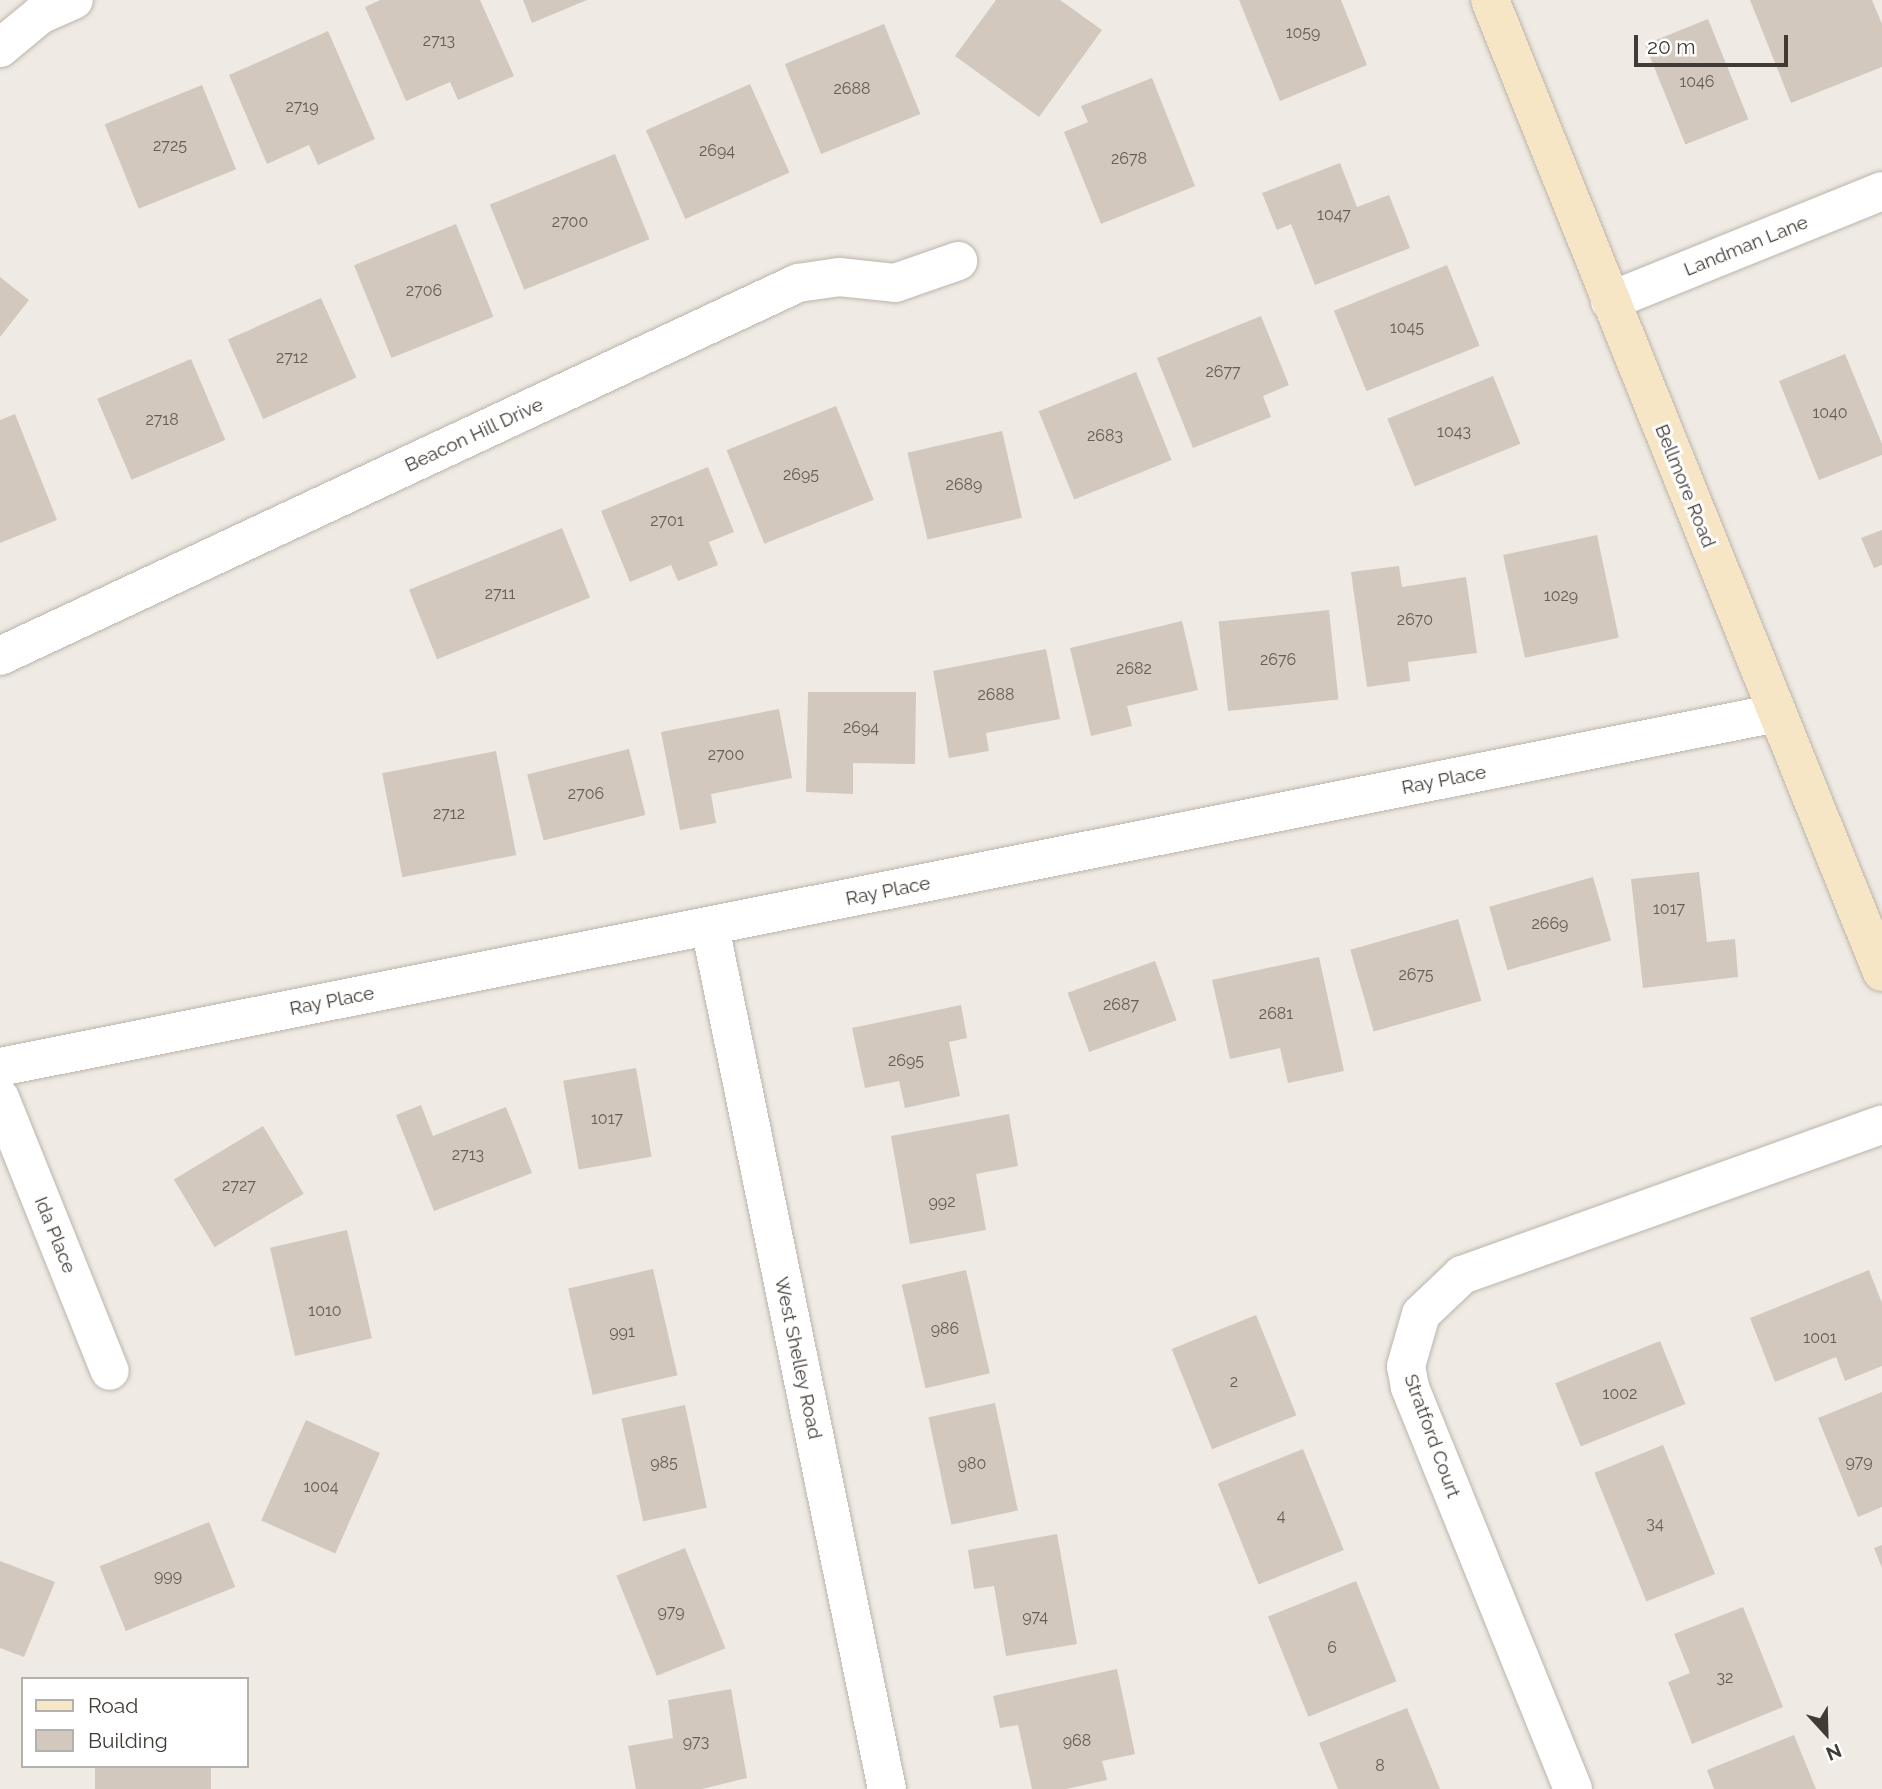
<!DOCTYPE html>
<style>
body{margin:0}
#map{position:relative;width:1882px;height:1789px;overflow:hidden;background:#efebe4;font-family:Raleway,sans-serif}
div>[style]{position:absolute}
.building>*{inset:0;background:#d2c8be;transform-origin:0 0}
.roads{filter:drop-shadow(0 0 2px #bcb4ab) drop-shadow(0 0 2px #bcb4ab)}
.minor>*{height:38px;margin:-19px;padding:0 19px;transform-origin:19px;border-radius:19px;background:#fff}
.secondary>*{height:38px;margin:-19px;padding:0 19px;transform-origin:19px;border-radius:19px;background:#f7e6c6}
span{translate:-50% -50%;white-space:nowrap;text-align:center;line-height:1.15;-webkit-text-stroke:6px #fff;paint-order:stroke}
.number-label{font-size:16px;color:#655e57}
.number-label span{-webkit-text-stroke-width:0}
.street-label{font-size:19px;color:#413b35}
.legend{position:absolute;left:21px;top:1677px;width:228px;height:91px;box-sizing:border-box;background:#fff;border:2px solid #b3b1ae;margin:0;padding:9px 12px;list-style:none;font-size:21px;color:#413b35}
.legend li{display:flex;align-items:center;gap:14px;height:35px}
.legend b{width:35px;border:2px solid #b3b1ae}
.north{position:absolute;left:1791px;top:1698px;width:70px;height:70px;-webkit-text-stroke:5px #fff;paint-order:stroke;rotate:158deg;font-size:19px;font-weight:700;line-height:28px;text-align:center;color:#413b35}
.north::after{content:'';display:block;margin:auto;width:24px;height:32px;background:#413b35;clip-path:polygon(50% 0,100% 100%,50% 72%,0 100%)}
.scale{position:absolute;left:1634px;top:35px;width:154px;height:32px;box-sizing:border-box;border:4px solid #413b35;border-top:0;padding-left:9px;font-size:21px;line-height:24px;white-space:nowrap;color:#413b35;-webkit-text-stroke:5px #fff;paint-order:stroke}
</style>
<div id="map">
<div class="building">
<div style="clip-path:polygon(380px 0,480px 0,514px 76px,458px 100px,450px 82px,406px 101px,365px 7px)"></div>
<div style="clip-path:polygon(523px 0,587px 0,532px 23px)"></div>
<div style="clip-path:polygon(996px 0,1060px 0,1102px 30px,1039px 117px,955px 56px)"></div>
<div style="clip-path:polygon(1239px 0,1341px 0,1367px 65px,1280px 101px)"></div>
<div style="clip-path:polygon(1750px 0,1872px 0,1882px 24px,1882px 67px,1791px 103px)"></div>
<div style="left:1708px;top:19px;width:108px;height:68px;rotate:68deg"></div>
<div style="left:884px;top:24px;width:97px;height:107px;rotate:68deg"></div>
<div style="clip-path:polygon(328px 31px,375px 139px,318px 165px,309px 145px,267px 164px,229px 75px)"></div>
<div style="clip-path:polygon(1152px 78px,1195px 186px,1101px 224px,1064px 132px,1088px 122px,1081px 106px)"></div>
<div style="left:750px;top:84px;width:97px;height:114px;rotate:66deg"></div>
<div style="left:202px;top:85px;width:91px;height:105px;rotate:68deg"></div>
<div style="left:615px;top:154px;width:92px;height:135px;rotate:68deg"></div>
<div style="clip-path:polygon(1340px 163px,1357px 207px,1389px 195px,1410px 248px,1315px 285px,1291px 224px,1277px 230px,1262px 193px)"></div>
<div style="left:456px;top:224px;width:100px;height:110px;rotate:68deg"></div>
<div style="left:1447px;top:265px;width:87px;height:122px;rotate:68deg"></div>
<div style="clip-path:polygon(0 277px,29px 300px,0 337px)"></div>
<div style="left:321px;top:298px;width:87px;height:102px;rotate:66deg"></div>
<div style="clip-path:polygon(1261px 316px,1289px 385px,1263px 396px,1271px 417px,1193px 448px,1157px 358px)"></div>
<div style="clip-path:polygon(1845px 354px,1882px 444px,1882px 455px,1819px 480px,1779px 381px)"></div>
<div style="left:191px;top:359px;width:88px;height:102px;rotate:67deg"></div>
<div style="left:1136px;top:372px;width:95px;height:105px;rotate:68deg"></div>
<div style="left:1493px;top:376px;width:73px;height:114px;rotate:68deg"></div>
<div style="left:836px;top:406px;width:101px;height:118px;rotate:68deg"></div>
<div style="clip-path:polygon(15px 414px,57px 520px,0 543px,0 420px)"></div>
<div style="left:1002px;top:431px;width:89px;height:97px;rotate:77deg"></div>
<div style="clip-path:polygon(708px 467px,734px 532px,709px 542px,718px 565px,678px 581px,671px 565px,630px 582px,601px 511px)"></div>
<div style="left:562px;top:528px;width:75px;height:165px;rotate:68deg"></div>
<div style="clip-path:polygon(1882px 530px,1882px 565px,1874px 568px,1861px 538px)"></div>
<div style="left:1597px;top:535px;width:105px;height:96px;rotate:78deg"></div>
<div style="clip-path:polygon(1399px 566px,1402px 587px,1466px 577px,1477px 653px,1408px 662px,1410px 681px,1367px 687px,1351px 572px)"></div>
<div style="left:1329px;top:610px;width:90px;height:111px;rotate:84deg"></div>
<div style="clip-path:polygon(1182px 621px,1198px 690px,1127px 706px,1132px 726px,1091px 736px,1070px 648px)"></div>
<div style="clip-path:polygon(1046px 649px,1060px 719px,986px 733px,989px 751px,949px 758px,933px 671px)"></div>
<div style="clip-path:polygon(808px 692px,916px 692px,915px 764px,853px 763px,853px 794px,806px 792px)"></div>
<div style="clip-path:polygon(779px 709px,792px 778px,711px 794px,716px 823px,680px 830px,661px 732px)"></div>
<div style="left:629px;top:749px;width:68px;height:105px;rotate:76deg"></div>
<div style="left:496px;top:751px;width:106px;height:116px;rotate:79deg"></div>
<div style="clip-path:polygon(1699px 872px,1707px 942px,1735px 939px,1738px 977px,1643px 988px,1631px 879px)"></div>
<div style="left:1593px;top:877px;width:66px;height:108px;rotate:74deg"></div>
<div style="left:1458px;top:919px;width:85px;height:112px;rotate:74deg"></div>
<div style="clip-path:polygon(1319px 957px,1344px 1071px,1288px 1083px,1280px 1048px,1230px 1059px,1212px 980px)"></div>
<div style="left:1155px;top:961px;width:63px;height:93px;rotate:70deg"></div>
<div style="clip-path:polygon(961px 1005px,967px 1038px,949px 1042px,960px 1096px,905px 1108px,899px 1081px,865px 1088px,852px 1028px)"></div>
<div style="left:636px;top:1068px;width:90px;height:74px;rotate:80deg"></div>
<div style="clip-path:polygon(421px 1105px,433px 1136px,506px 1107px,532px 1173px,434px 1211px,396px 1115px)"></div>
<div style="clip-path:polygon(1009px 1114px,1018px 1166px,976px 1174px,986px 1230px,910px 1244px,891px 1136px)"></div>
<div style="left:263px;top:1126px;width:79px;height:104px;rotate:59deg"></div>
<div style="left:347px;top:1230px;width:111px;height:79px;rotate:77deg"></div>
<div style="left:653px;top:1269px;width:109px;height:87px;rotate:77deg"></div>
<div style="left:966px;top:1270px;width:106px;height:66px;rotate:77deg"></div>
<div style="clip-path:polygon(1869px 1270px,1882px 1303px,1882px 1366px,1845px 1381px,1836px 1357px,1775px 1382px,1750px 1318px)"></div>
<div style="left:1256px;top:1315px;width:108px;height:91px;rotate:68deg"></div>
<div style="left:1660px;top:1341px;width:68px;height:113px;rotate:68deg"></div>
<div style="clip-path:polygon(1882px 1392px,1882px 1507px,1858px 1517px,1818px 1418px)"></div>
<div style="left:995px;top:1403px;width:110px;height:68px;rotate:78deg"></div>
<div style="left:685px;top:1405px;width:105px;height:65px;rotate:78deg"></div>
<div style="left:306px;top:1420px;width:81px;height:110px;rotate:24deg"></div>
<div style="left:1663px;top:1445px;width:139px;height:74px;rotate:68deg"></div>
<div style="left:1303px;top:1449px;width:109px;height:92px;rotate:68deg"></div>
<div style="left:209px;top:1522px;width:70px;height:118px;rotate:68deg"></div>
<div style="clip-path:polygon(1057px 1534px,1077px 1644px,1006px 1656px,994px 1586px,974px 1589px,968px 1550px)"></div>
<div style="clip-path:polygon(1882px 1545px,1882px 1568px,1874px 1548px)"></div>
<div style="left:685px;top:1548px;width:108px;height:74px;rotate:68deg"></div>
<div style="clip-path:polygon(0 1561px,55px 1582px,24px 1657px,0 1648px)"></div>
<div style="left:1356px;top:1581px;width:108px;height:95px;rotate:68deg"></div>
<div style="clip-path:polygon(1743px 1607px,1783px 1707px,1692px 1744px,1668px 1682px,1690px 1673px,1674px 1634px)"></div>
<div style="clip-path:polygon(1117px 1669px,1135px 1754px,1102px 1761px,1107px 1780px,1066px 1789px,1032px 1789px,1018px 1725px,1000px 1728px,993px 1696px)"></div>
<div style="clip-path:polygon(731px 1689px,747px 1778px,702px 1789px,636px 1789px,628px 1746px,673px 1738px,668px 1700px)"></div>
<div style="clip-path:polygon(1407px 1708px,1440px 1789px,1338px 1789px,1319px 1743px)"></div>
<div style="clip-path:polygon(1794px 1735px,1816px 1789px,1714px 1789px,1707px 1770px)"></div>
<div style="left:95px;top:1766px;width:116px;height:23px"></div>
</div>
<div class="roads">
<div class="minor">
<div style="left:0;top:48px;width:52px;rotate:-39.5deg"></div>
<div style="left:40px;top:15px;width:37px;rotate:-24deg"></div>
<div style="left:1610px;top:301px;width:293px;rotate:-22deg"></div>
<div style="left:0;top:656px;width:881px;rotate:-25.05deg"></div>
<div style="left:798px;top:283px;width:41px;rotate:-8.3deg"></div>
<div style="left:839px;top:277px;width:56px;rotate:6.1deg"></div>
<div style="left:895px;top:283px;width:67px;rotate:-19.2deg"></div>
<div style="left:710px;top:927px;width:880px;rotate:78.4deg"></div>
<div style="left:0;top:1067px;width:1811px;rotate:-11.27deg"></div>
<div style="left:0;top:1098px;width:294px;rotate:68.1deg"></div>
<div style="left:1573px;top:1789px;width:434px;rotate:-112.1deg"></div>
<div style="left:1410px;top:1387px;width:21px;rotate:-101deg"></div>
<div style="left:1406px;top:1366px;width:54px;rotate:-73.9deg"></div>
<div style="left:1421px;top:1314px;width:57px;rotate:-43.6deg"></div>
<div style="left:1462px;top:1275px;width:446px;rotate:-19.7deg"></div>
</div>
<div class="secondary">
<div style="left:1490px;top:0;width:1048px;rotate:68.04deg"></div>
</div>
</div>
<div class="number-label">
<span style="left:1303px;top:33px">1059</span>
<span style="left:439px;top:41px">2713</span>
<span style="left:1697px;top:82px">1046</span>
<span style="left:852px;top:89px">2688</span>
<span style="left:302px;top:107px">2719</span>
<span style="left:170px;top:146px">2725</span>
<span style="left:717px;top:151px">2694</span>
<span style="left:1129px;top:159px">2678</span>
<span style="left:1334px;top:215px">1047</span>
<span style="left:570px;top:222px">2700</span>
<span style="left:424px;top:291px">2706</span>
<span style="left:1407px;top:328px">1045</span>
<span style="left:292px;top:358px">2712</span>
<span style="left:1223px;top:372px">2677</span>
<span style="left:1830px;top:413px">1040</span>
<span style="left:162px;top:420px">2718</span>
<span style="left:1454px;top:432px">1043</span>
<span style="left:1105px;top:436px">2683</span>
<span style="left:801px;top:475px">2695</span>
<span style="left:964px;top:485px">2689</span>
<span style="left:667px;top:521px">2701</span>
<span style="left:500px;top:594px">2711</span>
<span style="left:1561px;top:596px">1029</span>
<span style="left:1415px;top:620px">2670</span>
<span style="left:1278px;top:660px">2676</span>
<span style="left:1134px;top:669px">2682</span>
<span style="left:996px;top:695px">2688</span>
<span style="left:861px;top:728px">2694</span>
<span style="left:726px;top:755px">2700</span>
<span style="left:586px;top:794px">2706</span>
<span style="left:449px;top:814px">2712</span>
<span style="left:1669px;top:909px">1017</span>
<span style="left:1550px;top:924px">2669</span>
<span style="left:1416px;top:975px">2675</span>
<span style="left:1121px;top:1005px">2687</span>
<span style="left:1276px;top:1014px">2681</span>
<span style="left:906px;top:1061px">2695</span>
<span style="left:607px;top:1119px">1017</span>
<span style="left:468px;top:1155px">2713</span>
<span style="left:239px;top:1186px">2727</span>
<span style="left:942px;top:1202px">992</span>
<span style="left:325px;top:1311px">1010</span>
<span style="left:945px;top:1329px">986</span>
<span style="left:622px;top:1332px">991</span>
<span style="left:1820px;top:1338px">1001</span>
<span style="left:1234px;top:1382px">2</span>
<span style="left:1620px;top:1394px">1002</span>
<span style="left:1859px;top:1462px">979</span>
<span style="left:664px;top:1463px">985</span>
<span style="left:972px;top:1464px">980</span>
<span style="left:321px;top:1487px">1004</span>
<span style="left:1281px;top:1516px">4</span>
<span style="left:1655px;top:1524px">34</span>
<span style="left:168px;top:1576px">999</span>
<span style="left:671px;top:1612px">979</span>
<span style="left:1035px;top:1617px">974</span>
<span style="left:1332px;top:1648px">6</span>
<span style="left:1725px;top:1678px">32</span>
<span style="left:1077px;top:1741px">968</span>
<span style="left:696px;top:1742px">973</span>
<span style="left:1380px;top:1766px">8</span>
</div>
<div class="street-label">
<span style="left:1746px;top:246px;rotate:-22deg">Landman Lane</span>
<span style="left:474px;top:435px;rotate:-25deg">Beacon Hill Drive</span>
<span style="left:1685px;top:486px;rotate:68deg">Bellmore Road</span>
<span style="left:1444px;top:780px;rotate:-11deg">Ray Place</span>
<span style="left:888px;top:891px;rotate:-11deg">Ray Place</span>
<span style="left:332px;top:1001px;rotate:-11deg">Ray Place</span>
<span style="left:55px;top:1235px;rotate:68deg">Ida Place</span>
<span style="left:798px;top:1358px;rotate:78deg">West Shelley Road</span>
<span style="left:1432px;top:1436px;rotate:70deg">Stratford Court</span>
</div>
<ul class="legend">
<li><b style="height:9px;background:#f7e6c6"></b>Road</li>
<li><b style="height:19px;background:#d2c8be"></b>Building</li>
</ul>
<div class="north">N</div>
<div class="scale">20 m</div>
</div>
